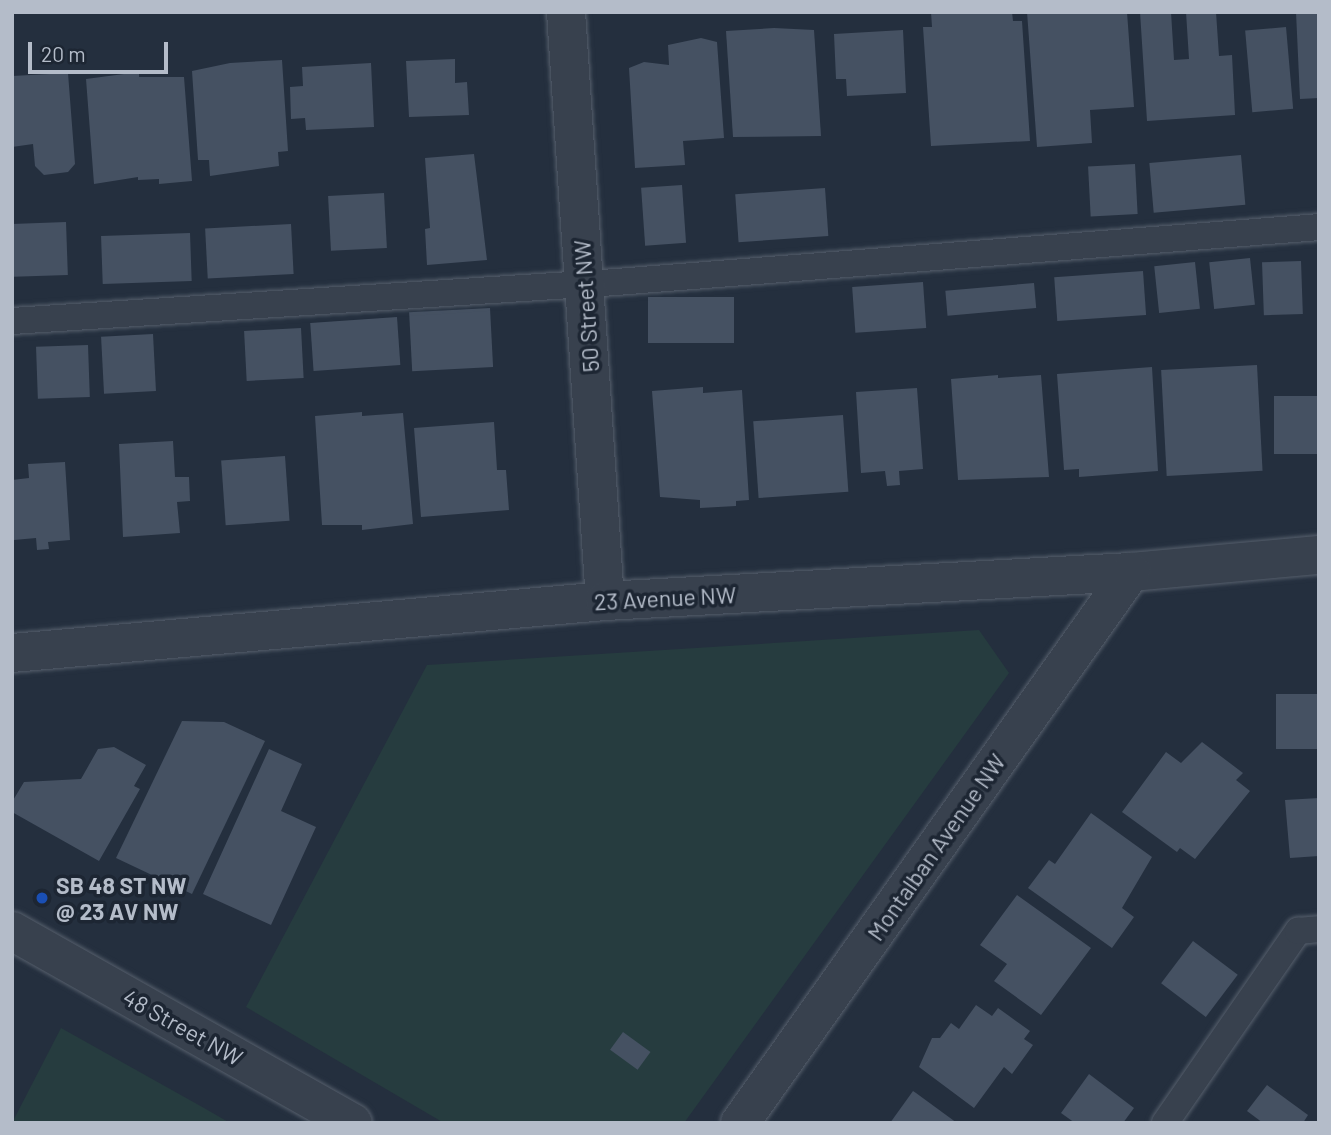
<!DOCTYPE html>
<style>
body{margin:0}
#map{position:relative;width:1331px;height:1135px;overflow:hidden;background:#242f3e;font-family:Barlow,sans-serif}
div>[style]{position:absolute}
.green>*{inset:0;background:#263c3f}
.building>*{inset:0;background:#455162;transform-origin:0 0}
.roads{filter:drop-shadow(0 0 2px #565f6c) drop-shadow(0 0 2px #565f6c)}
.service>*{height:26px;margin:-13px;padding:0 13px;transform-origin:13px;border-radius:13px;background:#38414e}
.minor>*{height:38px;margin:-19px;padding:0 19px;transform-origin:19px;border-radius:19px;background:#38414e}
.dots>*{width:19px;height:19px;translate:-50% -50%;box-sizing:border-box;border:4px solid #1d2633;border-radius:50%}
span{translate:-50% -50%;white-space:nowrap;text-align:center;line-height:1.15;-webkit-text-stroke:7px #1d2633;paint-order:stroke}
.street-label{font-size:23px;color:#b4bcc9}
.poi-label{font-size:23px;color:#b4bcc9;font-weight:700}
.left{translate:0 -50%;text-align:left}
.frame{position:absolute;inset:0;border:14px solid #b4bcc9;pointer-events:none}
.scale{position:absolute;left:28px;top:42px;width:140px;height:32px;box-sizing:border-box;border:4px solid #b4bcc9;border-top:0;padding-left:9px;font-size:21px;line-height:24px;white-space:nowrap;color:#b4bcc9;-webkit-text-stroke:5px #1d2633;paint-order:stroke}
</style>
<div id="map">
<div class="green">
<div style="clip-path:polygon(979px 630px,1009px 673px,684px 1123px,444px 1123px,246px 1007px,427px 665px)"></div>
<div style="clip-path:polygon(61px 1028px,204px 1108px,230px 1123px,12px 1123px)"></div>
</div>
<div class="building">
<div style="clip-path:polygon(931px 12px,1012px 12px,1013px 21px,1022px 21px,1030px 141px,931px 146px,923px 27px,932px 27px)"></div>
<div style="clip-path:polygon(1027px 12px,1127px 12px,1134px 107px,1090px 110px,1092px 143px,1037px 147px)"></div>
<div style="clip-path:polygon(1140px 12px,1171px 12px,1174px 60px,1189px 59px,1186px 12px,1216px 12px,1219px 56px,1232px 55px,1235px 115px,1147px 121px)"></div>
<div style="clip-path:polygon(1296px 12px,1319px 12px,1319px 98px,1300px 99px)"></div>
<div style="left:1286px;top:27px;width:82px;height:41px;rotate:85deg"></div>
<div style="clip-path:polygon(774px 28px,814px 30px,821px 136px,733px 137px,726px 31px)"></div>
<div style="clip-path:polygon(903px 30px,906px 93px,847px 96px,846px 79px,836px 79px,834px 34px)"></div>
<div style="clip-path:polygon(701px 38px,717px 42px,724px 138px,683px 141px,685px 165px,635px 168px,629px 68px,644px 62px,669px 65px,668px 45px)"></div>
<div style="clip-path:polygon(455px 59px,455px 83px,467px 82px,469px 115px,409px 117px,406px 61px)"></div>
<div style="clip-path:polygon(282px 60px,288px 151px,278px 152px,279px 166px,210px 176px,209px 160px,198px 160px,192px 71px,230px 63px)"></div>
<div style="clip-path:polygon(371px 63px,374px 127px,306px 130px,305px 118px,291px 119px,290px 87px,303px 86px,302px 67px)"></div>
<div style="clip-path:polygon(139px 72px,139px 77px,184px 77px,192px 181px,159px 184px,159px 179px,138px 180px,138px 177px,94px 184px,86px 79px)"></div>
<div style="clip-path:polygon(68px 73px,75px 164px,68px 172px,44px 175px,35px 166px,33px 144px,12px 147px,12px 76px)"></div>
<div style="clip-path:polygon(474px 154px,487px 260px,427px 265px,425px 229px,430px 228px,425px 158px)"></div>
<div style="left:1241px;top:155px;width:50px;height:92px;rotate:85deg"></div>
<div style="left:1135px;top:164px;width:50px;height:47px;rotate:87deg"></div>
<div style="left:682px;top:185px;width:58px;height:41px;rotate:86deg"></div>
<div style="left:825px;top:188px;width:48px;height:90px;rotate:86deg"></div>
<div style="left:384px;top:193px;width:55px;height:56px;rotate:87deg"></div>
<div style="left:66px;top:222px;width:53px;height:54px;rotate:88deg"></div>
<div style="left:291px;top:224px;width:50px;height:86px;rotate:87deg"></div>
<div style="left:190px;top:233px;width:48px;height:89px;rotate:88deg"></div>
<div style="left:1250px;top:258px;width:47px;height:41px;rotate:84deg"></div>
<div style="left:1301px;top:261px;width:53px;height:39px;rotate:88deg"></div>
<div style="left:1195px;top:262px;width:47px;height:41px;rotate:84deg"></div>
<div style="left:1143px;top:271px;width:44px;height:89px;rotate:86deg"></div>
<div style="left:923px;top:282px;width:46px;height:71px;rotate:86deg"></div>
<div style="left:1034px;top:283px;width:25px;height:89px;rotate:85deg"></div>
<div style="left:734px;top:297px;width:46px;height:86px;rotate:90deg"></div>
<div style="left:490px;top:308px;width:59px;height:81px;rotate:87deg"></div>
<div style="left:397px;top:317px;width:48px;height:87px;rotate:86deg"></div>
<div style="left:301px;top:328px;width:50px;height:57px;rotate:87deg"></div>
<div style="left:153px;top:334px;width:57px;height:52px;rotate:87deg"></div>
<div style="left:88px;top:345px;width:52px;height:52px;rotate:88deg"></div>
<div style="left:1257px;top:365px;width:106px;height:96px;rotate:87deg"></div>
<div style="clip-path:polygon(1152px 367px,1158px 471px,1079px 477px,1079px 469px,1064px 470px,1057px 374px)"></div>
<div style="clip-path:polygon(998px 375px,998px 378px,1041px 375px,1049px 477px,958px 480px,951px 379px)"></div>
<div style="clip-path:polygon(703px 387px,703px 393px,742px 390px,749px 500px,736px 501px,736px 506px,700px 508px,700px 500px,660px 497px,652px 391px)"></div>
<div style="clip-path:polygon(917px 388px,923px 469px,899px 471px,900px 485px,887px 486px,885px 471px,861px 473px,856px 392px)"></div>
<div style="left:1319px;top:396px;width:58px;height:45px;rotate:90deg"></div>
<div style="clip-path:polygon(362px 412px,362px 416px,403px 413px,413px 524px,362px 530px,362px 525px,322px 525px,315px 416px)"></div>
<div style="left:843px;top:415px;width:77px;height:90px;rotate:86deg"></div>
<div style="clip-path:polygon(494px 422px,497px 470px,506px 470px,509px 510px,421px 517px,414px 428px)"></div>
<div style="clip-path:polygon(173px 441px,175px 477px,189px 477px,190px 501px,177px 502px,180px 533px,123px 537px,119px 444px)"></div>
<div style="left:285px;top:456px;width:65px;height:64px;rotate:86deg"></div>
<div style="clip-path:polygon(65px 462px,70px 540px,48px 542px,49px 549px,37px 550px,36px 538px,14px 540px,12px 480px,29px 478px,28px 464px)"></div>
<div style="left:1319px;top:694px;width:55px;height:43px;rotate:90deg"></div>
<div style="clip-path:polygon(182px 721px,224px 722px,265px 741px,192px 894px,116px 858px)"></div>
<div style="clip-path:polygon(1202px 742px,1243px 773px,1236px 780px,1250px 791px,1195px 859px,1180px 848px,1177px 852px,1122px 812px,1166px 752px,1181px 763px)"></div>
<div style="clip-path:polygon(114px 747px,146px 765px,134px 786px,140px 789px,99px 861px,12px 812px,12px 802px,24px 782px,81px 779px,98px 749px)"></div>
<div style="clip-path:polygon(269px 749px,302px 764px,281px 811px,316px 827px,271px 925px,203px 894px)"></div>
<div style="clip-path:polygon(1319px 798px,1319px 856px,1290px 858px,1285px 800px)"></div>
<div style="clip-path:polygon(1091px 813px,1152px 857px,1122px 908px,1134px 917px,1112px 948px,1028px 888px,1049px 860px,1055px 864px)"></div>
<div style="clip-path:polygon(1017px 895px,1091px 948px,1041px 1015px,994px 981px,1007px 964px,980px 945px)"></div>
<div style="left:1193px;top:941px;width:56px;height:53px;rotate:37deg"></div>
<div style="clip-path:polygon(976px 1005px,992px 1016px,998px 1008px,1030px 1031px,1024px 1039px,1033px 1045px,1012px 1074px,1004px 1067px,974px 1108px,919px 1067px,932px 1038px,940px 1038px,951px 1023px,959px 1029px)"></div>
<div style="left:623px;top:1032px;width:34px;height:22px;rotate:36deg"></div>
<div style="clip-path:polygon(1089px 1074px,1134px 1108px,1123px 1123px,1075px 1123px,1061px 1113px)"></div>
<div style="clip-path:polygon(1267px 1085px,1308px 1115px,1303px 1123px,1263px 1123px,1247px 1111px)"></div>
<div style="clip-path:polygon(913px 1091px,916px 1093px,957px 1123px,890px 1123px)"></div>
</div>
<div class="roads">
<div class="service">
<div style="left:12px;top:321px;width:605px;rotate:-3.69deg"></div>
<div style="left:616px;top:282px;width:705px;rotate:-4.47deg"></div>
<div style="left:1165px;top:1123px;width:234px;rotate:-55.3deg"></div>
<div style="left:1298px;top:931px;width:21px;rotate:-5deg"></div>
</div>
<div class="minor">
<div style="left:566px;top:12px;width:590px;rotate:86.21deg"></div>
<div style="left:12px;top:653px;width:595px;rotate:-5.01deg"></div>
<div style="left:605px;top:601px;width:527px;rotate:-3.16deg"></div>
<div style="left:1131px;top:572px;width:189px;rotate:-5.2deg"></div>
<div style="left:12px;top:931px;width:391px;rotate:29.4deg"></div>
<div style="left:740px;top:1123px;width:676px;rotate:-54.64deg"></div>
</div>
</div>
<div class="dots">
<div style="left:42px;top:898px;background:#1a4fb4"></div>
</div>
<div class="street-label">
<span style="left:586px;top:306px;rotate:-94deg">50 Street NW</span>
<span style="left:665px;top:598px;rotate:-3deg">23 Avenue NW</span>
<span style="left:936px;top:847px;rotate:-55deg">Montalban Avenue NW</span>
<span style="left:183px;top:1027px;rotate:29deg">48 Street NW</span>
</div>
<div class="poi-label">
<span class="left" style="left:56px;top:898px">SB 48 ST NW<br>@ 23 AV NW</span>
</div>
<div class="frame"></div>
<div class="scale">20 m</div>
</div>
